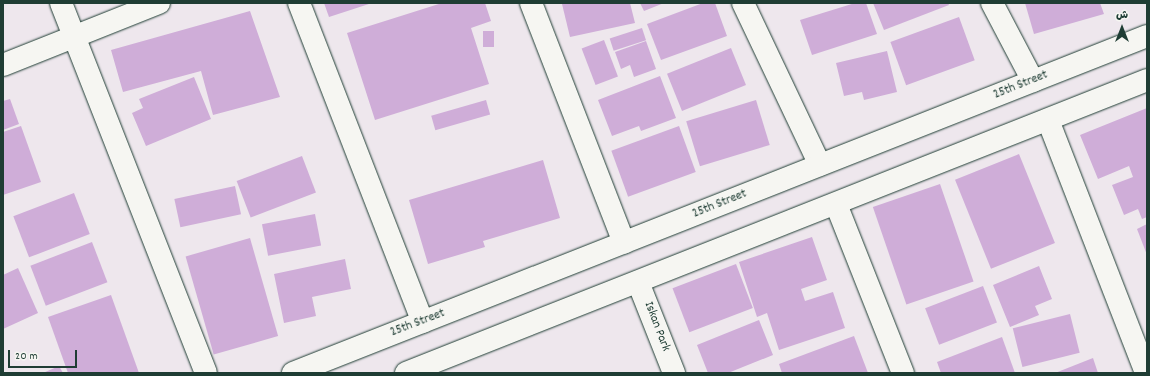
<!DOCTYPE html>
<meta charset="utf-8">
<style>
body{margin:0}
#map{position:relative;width:1150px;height:376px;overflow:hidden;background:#eee7ed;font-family:Dekko,"Playpen Sans Arabic",sans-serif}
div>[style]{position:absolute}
.building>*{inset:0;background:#cfadd8;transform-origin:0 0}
.roads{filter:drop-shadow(0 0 1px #1f3d34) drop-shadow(0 0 1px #1f3d34)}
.street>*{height:22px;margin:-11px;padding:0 11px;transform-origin:11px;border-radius:11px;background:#f6f6f2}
span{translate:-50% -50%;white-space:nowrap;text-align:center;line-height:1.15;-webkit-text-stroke:3.5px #f6f6f2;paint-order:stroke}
.street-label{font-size:13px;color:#1f3d34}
.frame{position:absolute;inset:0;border:4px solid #1f3d34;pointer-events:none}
.north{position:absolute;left:1102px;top:8px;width:40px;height:40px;-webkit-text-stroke:3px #f6f6f2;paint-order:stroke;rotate:0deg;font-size:11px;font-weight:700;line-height:16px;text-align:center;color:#1f3d34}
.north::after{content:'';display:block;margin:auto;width:14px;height:18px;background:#1f3d34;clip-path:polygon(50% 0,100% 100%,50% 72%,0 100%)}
.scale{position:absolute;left:8px;top:350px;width:69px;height:18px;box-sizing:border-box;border:2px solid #1f3d34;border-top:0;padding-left:5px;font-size:12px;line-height:14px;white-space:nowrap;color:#1f3d34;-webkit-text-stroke:3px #f6f6f2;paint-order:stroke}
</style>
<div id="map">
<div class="building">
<div style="clip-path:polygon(324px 3px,372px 3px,329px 17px)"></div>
<div style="clip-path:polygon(442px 3px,485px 3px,491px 21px,471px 28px,489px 84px,375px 120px,347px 33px)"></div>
<div style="clip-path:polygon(630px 3px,635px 23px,570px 37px,562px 4px)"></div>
<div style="clip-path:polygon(640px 3px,664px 3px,644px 11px)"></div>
<div style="clip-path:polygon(703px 3px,715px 3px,727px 36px,661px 60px,647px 24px)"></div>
<div style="clip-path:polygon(855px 3px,866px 3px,877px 34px,812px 55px,800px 20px)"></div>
<div style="clip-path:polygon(873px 3px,948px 3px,949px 5px,884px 30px)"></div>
<div style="clip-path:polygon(1025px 3px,1100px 3px,1104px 14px,1034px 34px)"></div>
<div style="clip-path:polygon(250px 11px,280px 97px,213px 115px,201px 71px,123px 92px,111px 50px)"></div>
<div style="left:959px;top:17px;width:46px;height:73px;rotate:70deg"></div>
<div style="left:642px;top:28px;width:13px;height:34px;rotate:72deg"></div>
<div style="left:483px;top:31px;width:11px;height:16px"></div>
<div style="left:604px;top:40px;width:39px;height:24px;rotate:69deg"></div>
<div style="clip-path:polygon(646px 41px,656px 69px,634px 77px,630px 65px,621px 69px,615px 52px)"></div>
<div style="left:731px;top:48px;width:40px;height:69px;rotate:68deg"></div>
<div style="clip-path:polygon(887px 51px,897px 92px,864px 100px,862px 92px,844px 96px,836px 63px)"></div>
<div style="clip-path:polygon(660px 76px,676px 118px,641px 131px,639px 126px,612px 136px,598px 100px)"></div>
<div style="clip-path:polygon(194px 77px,211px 119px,146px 146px,132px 113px,143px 108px,139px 99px)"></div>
<div style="clip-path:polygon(10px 99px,19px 124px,3px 130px,3px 101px)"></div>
<div style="left:486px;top:100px;width:15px;height:57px;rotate:74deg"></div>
<div style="left:756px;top:100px;width:47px;height:73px;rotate:73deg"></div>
<div style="clip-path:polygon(1147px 101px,1147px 217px,1142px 219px,1138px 209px,1124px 215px,1112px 185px,1133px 177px,1129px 166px,1098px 179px,1080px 135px,1147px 108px)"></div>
<div style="clip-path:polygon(21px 126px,41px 182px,3px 195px,3px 132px)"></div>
<div style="left:679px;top:126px;width:49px;height:72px;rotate:70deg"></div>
<div style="left:1019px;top:154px;width:96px;height:69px;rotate:68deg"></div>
<div style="left:302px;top:156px;width:39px;height:70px;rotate:69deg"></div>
<div style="clip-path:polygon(543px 160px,560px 218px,483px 241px,485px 247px,428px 264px,409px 200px)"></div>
<div style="left:940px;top:184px;width:103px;height:71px;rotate:71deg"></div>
<div style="left:235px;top:186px;width:29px;height:62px;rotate:78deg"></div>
<div style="left:74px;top:193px;width:44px;height:65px;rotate:69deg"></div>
<div style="left:315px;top:214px;width:32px;height:54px;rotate:79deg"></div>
<div style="clip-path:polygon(1147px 224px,1147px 255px,1137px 229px)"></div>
<div style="clip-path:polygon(812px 237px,827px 280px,801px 289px,805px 301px,833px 292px,845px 328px,779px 350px,767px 313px,757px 317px,739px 262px)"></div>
<div style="left:250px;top:238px;width:102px;height:67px;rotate:74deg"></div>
<div style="left:92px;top:242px;width:43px;height:66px;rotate:69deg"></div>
<div style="clip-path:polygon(345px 259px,351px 289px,312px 297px,316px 316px,284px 323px,274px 274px)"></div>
<div style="left:736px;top:264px;width:47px;height:68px;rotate:69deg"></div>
<div style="clip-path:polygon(1039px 266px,1052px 299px,1035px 306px,1039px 315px,1010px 327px,993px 285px)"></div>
<div style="clip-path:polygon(18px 268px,38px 313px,3px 329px,3px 275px)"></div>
<div style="left:983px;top:286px;width:39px;height:62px;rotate:69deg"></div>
<div style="clip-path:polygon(111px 295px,139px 373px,68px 373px,48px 317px)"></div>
<div style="left:1070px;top:314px;width:40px;height:59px;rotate:76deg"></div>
<div style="clip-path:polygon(759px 320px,773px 355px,728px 373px,708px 373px,697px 345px)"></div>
<div style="clip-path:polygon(854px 336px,868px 373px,782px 373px,779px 364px)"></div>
<div style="clip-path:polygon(1002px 337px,1015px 373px,941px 373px,937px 362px)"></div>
<div style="clip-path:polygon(1093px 358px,1098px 373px,1055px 373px)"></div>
<div style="clip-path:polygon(59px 366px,63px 373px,43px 373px)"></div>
</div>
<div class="roads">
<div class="street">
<div style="left:61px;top:3px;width:397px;rotate:68.6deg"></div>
<div style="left:299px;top:3px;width:342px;rotate:68.8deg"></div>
<div style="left:531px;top:3px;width:257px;rotate:68.8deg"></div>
<div style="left:743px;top:3px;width:179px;rotate:64.6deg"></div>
<div style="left:992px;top:3px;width:88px;rotate:62.3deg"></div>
<div style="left:3px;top:65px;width:168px;rotate:-21.7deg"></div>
<div style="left:1048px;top:120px;width:271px;rotate:68.8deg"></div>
<div style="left:836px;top:204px;width:182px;rotate:68.4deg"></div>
<div style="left:638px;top:282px;width:98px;rotate:68.4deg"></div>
<div style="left:293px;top:373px;width:918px;rotate:-21.53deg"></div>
<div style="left:406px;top:373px;width:797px;rotate:-21.57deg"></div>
</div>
</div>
<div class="street-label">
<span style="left:1021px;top:86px;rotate:-22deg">25th Street</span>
<span style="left:720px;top:205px;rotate:-22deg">25th Street</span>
<span style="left:418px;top:324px;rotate:-21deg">25th Street</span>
<span style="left:656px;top:327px;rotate:69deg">Iskan Park</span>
</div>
<div class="frame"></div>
<div class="north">ش</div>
<div class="scale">20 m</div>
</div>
